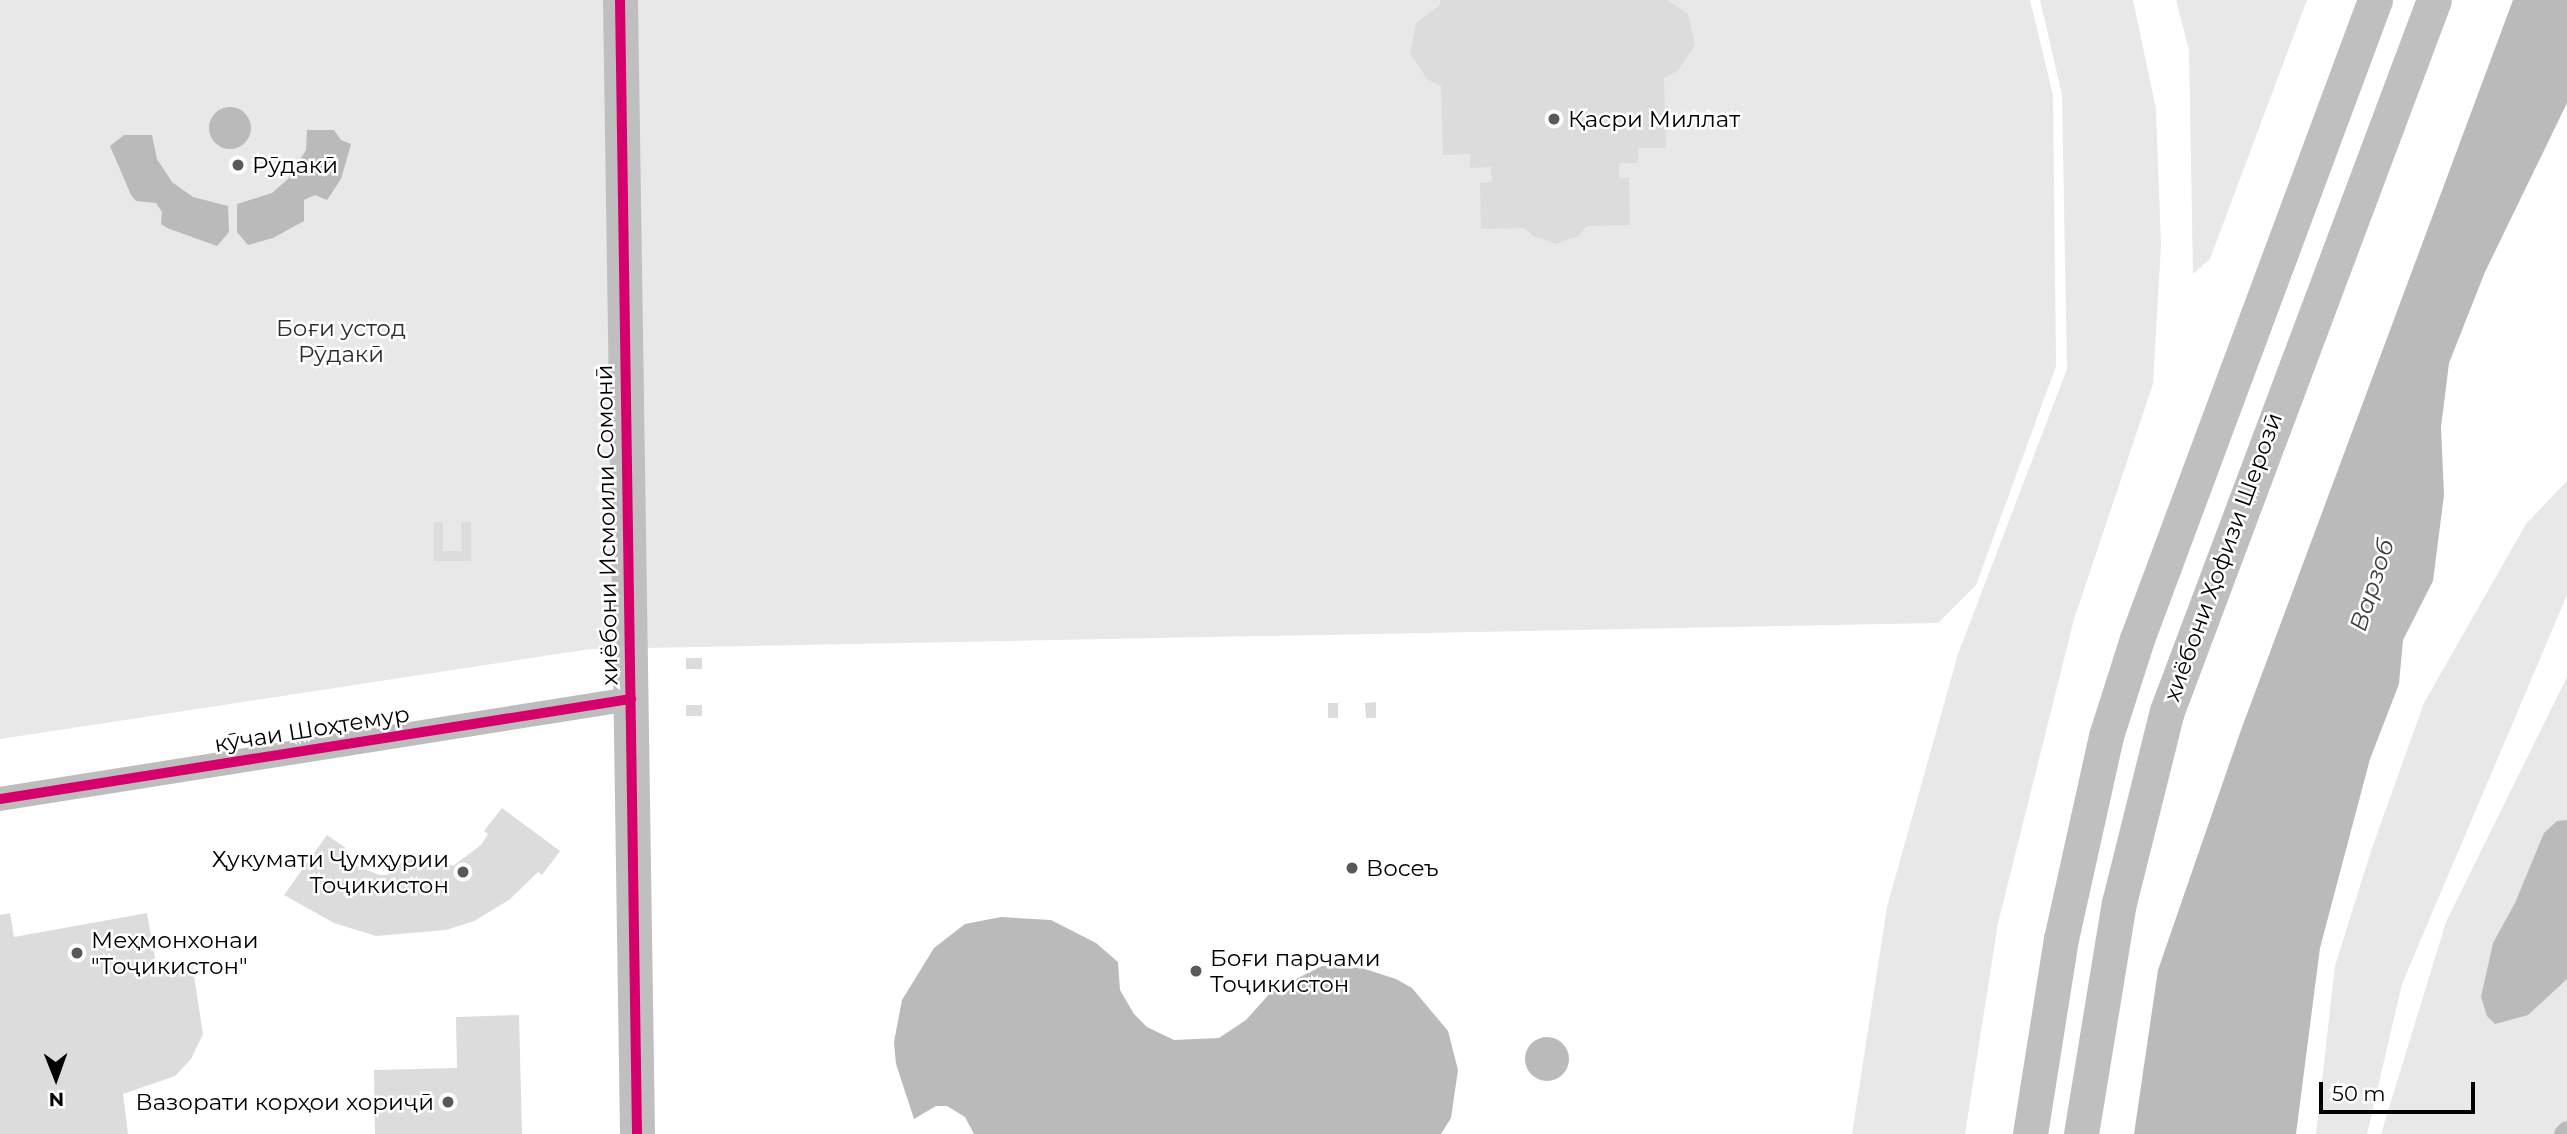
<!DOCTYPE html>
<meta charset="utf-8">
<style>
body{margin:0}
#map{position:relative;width:2567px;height:1134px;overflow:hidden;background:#fff;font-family:Montserrat,sans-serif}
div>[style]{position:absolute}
.green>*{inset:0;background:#e8e8e8}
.water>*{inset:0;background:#bababa}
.round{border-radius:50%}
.canal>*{height:21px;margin:-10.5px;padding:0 10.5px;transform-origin:10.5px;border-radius:10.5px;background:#bababa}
.building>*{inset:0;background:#dcdcdc;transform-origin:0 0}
.street>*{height:24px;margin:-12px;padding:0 12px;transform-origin:12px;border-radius:12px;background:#bdbdbd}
.secondary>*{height:35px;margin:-17.5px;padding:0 17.5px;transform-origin:17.5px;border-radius:17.5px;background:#bfbfbf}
.cycleway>*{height:10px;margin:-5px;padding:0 5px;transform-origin:5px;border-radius:5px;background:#d6006c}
.dots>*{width:19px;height:19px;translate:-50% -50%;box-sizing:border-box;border:4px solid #fff;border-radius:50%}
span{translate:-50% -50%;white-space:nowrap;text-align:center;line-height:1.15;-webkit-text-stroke:5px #fff;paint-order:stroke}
.poi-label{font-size:23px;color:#000}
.left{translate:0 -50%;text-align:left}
.right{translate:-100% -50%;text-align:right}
.park-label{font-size:23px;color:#2d2d2d}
.street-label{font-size:23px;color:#000}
.water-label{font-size:24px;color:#3e3e3e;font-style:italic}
.north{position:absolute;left:21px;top:1043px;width:70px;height:70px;-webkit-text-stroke:5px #fff;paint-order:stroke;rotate:179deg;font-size:19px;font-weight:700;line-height:28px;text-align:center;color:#000}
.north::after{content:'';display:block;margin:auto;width:24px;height:32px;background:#000;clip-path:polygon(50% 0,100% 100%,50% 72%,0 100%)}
.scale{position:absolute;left:2319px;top:1082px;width:156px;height:32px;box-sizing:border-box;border:4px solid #000;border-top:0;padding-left:9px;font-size:21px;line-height:24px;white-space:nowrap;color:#000;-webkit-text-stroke:5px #fff;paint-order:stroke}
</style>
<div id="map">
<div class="green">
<div style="clip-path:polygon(0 0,2030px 0,2053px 95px,2056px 366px,1976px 585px,1938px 623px,590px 649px,0 739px)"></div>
<div style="clip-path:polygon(2040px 0,2133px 0,2156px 109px,2161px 245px,2153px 384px,2074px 619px,1998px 923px,1965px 1134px,1852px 1134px,1887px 907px,1958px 654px,2067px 369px,2062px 95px)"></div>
<div style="clip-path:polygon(2176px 0,2307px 0,2210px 259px,2193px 274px,2189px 50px)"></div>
<div style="clip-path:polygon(2567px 481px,2567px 595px,2402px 984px,2367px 1134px,2316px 1134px,2335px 966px,2371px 851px,2424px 703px,2526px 524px)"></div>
<div style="clip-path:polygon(2567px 677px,2567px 1134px,2381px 1134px,2446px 922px)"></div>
</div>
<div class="water">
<div style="clip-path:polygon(2513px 0,2567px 0,2567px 103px,2485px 272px,2449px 363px,2441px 427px,2444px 495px,2433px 581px,2403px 640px,2399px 684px,2370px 759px,2320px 948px,2296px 1134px,2134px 1134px,2158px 970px,2241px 730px)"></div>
<div class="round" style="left:209px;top:107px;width:42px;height:42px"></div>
<div style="clip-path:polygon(307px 130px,334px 130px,341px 140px,351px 144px,341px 179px,327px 200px,315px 195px,304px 200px,304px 221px,273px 238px,248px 245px,237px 232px,237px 204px,272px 193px,288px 179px,306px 150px)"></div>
<div style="clip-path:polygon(124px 135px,152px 135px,157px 159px,172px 182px,193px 197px,228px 206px,229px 232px,217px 246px,167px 228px,161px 224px,162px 212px,156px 203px,136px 201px,131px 195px,110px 146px)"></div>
<div style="clip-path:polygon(2567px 820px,2567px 979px,2528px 1015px,2495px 1024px,2487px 1016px,2481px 997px,2493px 943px,2515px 903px,2544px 833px,2557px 821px)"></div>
<div style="clip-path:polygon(1001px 917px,1051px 920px,1096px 943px,1118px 962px,1120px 990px,1134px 1014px,1147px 1027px,1174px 1040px,1219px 1038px,1246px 1020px,1272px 991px,1322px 966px,1362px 968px,1396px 979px,1412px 988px,1448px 1031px,1458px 1070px,1451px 1118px,1441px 1134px,974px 1134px,965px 1117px,947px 1106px,936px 1106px,914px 1119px,896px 1064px,894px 1042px,902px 1000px,934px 948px,965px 924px)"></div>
<div class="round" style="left:1525px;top:1037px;width:44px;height:44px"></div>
</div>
<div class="canal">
<div style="left:2564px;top:1134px;width:4px;rotate:-45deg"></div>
</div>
<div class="building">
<div style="clip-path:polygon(1440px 0,1667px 0,1688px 14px,1695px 45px,1678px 71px,1664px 78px,1666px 148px,1638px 148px,1638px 163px,1619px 163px,1619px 178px,1629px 178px,1630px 225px,1587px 226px,1578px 236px,1556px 244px,1533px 236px,1524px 228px,1481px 229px,1480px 183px,1492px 182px,1491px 167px,1470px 168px,1470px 154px,1443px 155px,1441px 86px,1427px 79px,1410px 53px,1416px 23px,1440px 5px)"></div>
<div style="clip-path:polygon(434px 522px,443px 522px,443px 551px,462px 551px,461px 522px,471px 522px,471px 561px,434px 561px)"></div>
<div style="left:686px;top:658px;width:16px;height:11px"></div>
<div style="clip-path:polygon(1376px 702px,1376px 718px,1366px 718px,1365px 703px)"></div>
<div style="left:1338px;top:703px;width:15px;height:10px;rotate:90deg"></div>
<div style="left:686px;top:705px;width:16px;height:11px"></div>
<div style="clip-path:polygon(502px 808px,560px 851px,542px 875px,538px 872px,509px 900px,474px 921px,446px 930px,376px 936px,334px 923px,284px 895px,327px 835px,346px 848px,341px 857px,349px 863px,380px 875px,387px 875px,402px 861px,417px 857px,436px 858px,453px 866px,481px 845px,488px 834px,484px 831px)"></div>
<div style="clip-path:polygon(10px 913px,14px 937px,147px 913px,157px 970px,192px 963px,203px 1034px,191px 1059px,175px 1076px,123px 1094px,128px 1134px,0 1134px,0 915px)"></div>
<div class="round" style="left:1190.5px;top:966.5px;width:11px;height:11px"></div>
<div style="clip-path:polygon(519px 1015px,522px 1134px,375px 1134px,374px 1070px,457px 1068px,456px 1017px)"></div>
</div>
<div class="street">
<div style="left:0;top:799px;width:639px;rotate:-9.01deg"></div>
</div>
<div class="secondary">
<div style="left:620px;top:0;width:1134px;rotate:89.14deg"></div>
<div style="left:2030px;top:1134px;width:197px;rotate:-81deg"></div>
<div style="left:2061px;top:939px;width:208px;rotate:-77.5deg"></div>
<div style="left:2106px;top:736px;width:102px;rotate:-72.3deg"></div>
<div style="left:2137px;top:639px;width:682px;rotate:-69.57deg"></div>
<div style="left:2081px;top:1134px;width:234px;rotate:-80.7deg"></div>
<div style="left:2119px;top:903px;width:198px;rotate:-76deg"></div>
<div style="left:2167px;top:711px;width:759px;rotate:-69.42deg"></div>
</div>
<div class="cycleway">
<div style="left:620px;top:0;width:1134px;rotate:89.14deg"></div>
<div style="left:0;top:799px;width:639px;rotate:-9.01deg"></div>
</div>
<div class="dots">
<div style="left:1554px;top:119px;background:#595959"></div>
<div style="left:238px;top:165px;background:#595959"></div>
<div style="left:1352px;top:868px;background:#595959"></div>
<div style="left:463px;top:872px;background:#595959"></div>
<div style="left:77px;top:953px;background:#595959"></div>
<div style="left:1196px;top:971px;background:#595959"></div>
<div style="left:448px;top:1102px;background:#595959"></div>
</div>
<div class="poi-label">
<span class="left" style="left:1568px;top:119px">Қасри Миллат</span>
<span class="left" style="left:252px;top:165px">Рӯдакӣ</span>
<span class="right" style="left:449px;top:872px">Ҳукумати Ҷумҳурии<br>Тоҷикистон</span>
<span class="left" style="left:1366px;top:868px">Восеъ</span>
<span class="left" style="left:91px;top:953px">Меҳмонхонаи<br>"Тоҷикистон"</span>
<span class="left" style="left:1210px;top:971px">Боғи парчами<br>Тоҷикистон</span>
<span class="right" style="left:434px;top:1102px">Вазорати корҳои хориҷӣ</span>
</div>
<div class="park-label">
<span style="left:341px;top:341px">Боғи устод<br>Рӯдакӣ</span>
</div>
<div class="street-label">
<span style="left:607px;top:525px;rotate:-91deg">хиёбони Исмоили Сомонӣ</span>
<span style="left:2223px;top:557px;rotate:-70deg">хиёбони Ҳофизи Шерозӣ</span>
<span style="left:312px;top:729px;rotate:-9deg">кӯчаи Шоҳтемур</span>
</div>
<div class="water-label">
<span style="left:2372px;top:585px;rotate:-72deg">Варзоб</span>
</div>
<div class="north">N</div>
<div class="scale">50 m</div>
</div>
